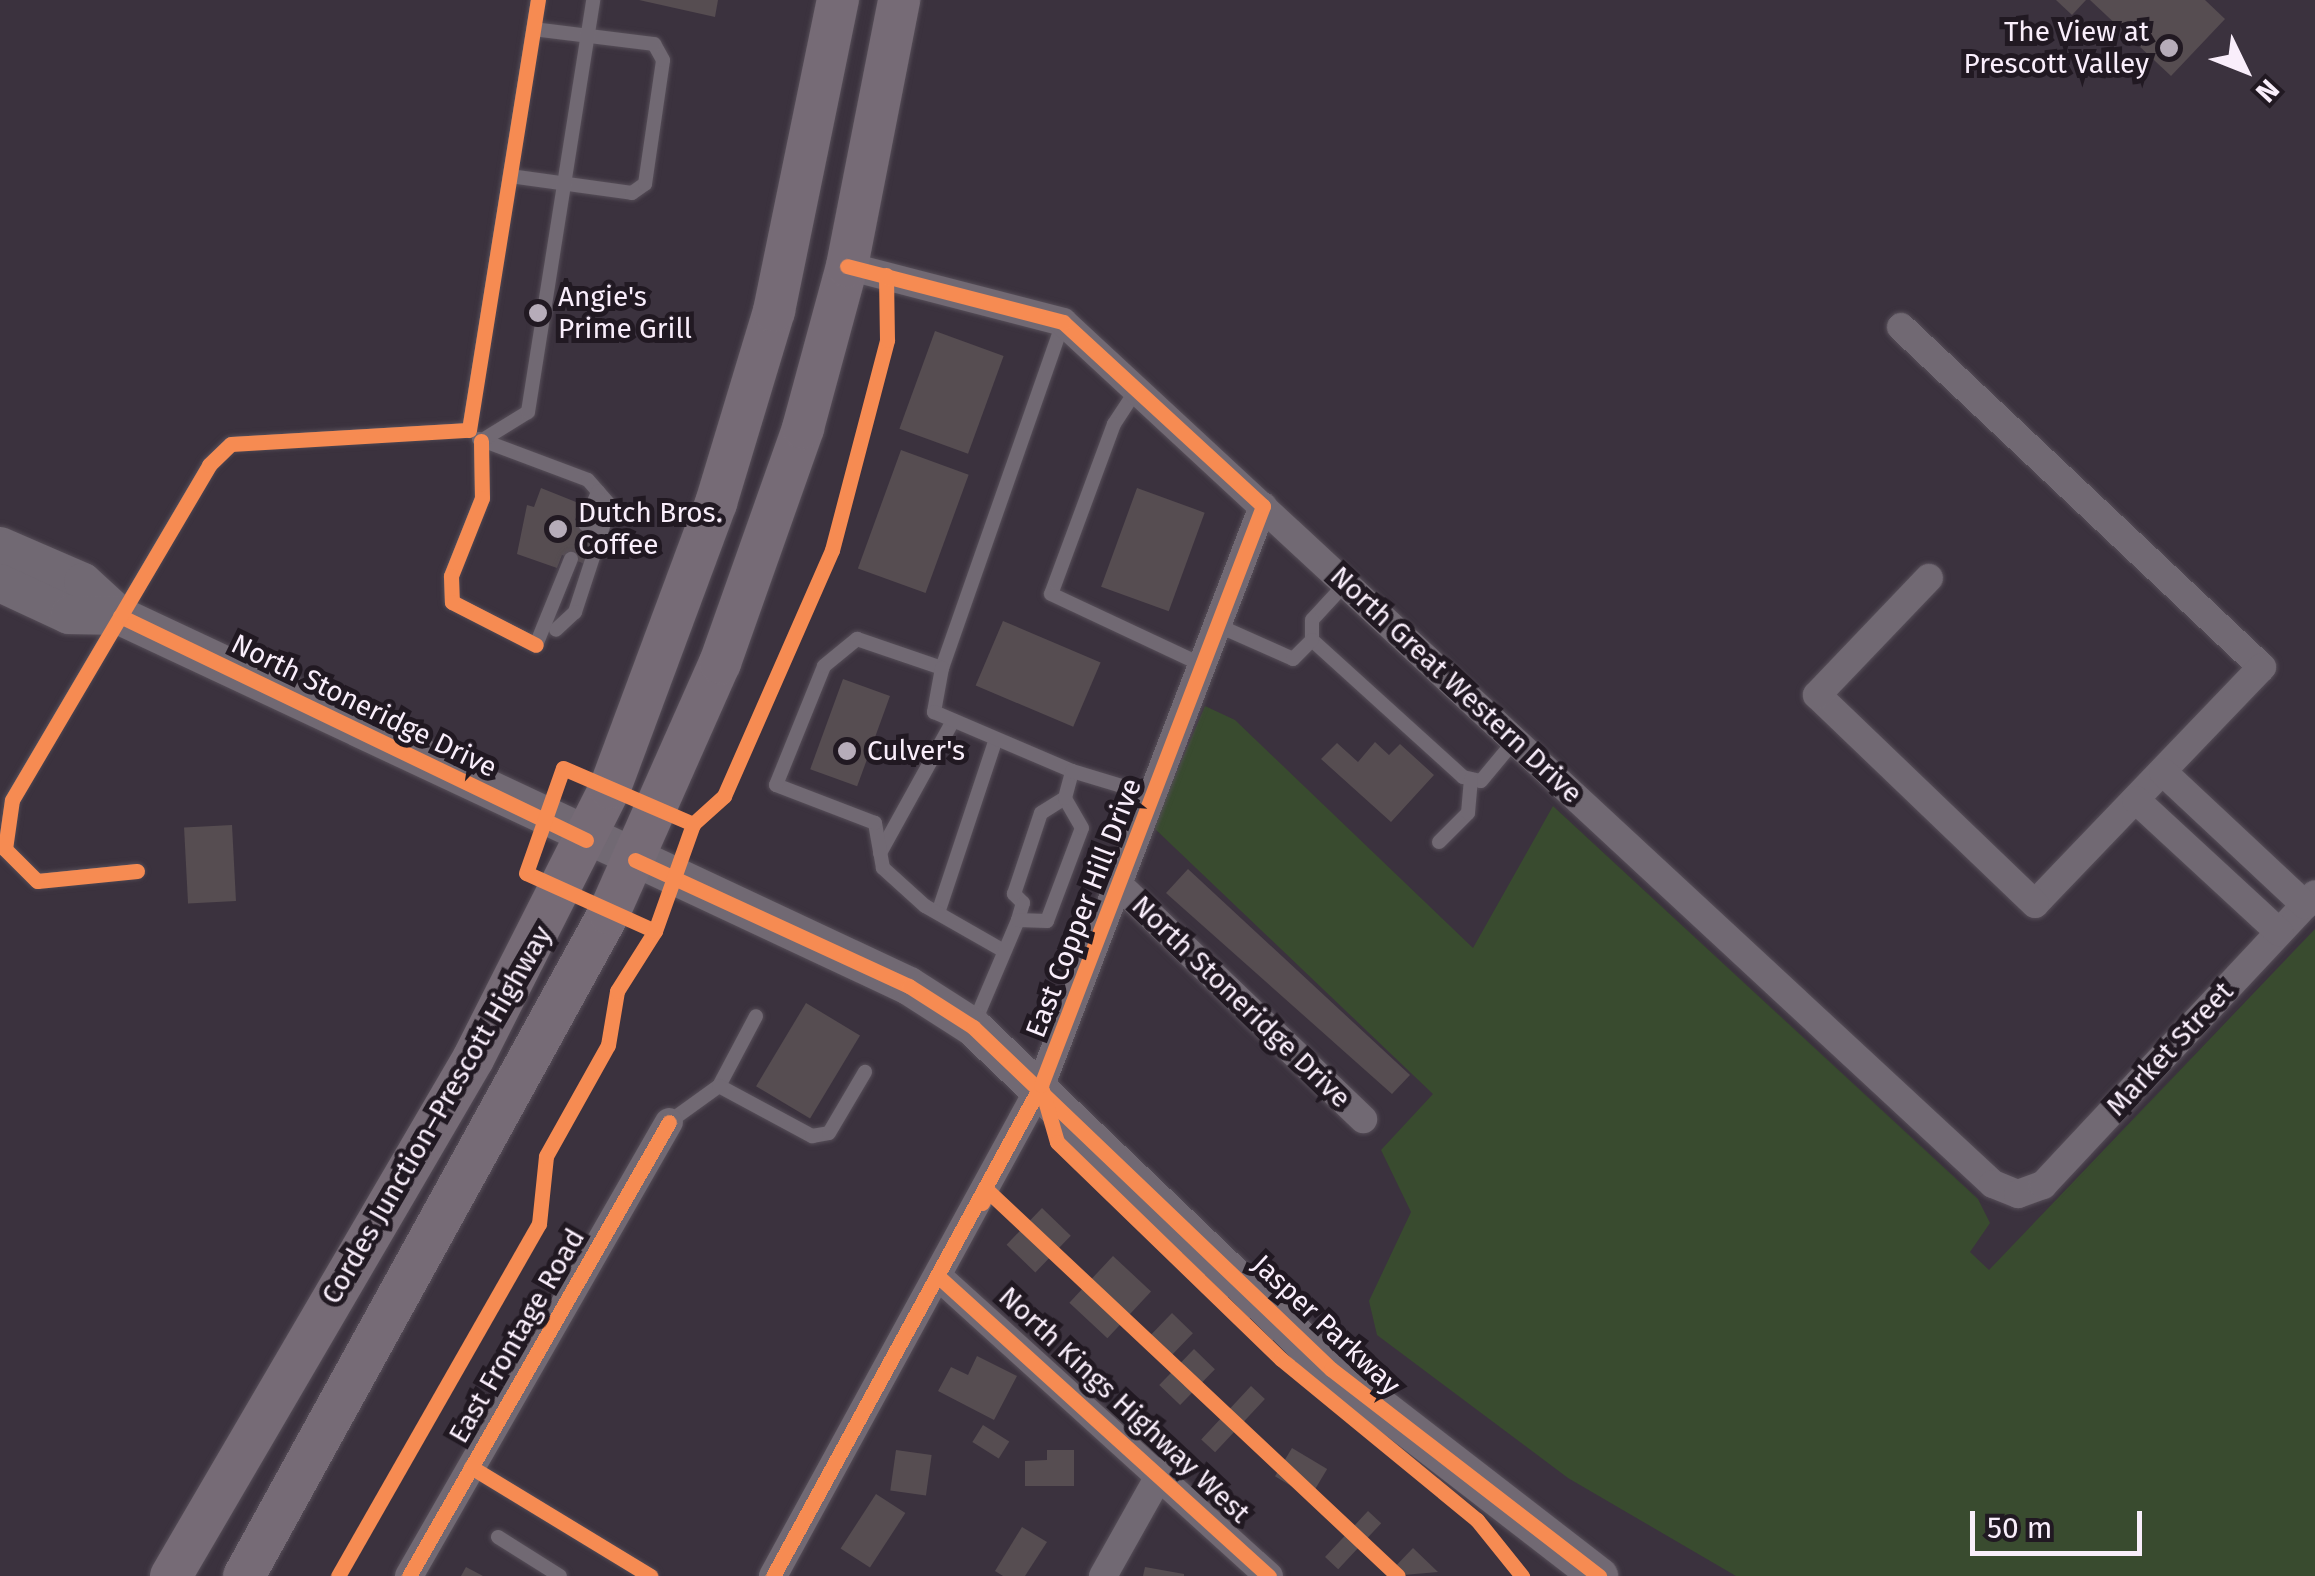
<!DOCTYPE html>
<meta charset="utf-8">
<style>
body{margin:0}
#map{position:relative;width:2315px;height:1576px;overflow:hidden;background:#3b323e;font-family:"Fira Sans",sans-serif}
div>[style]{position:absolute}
.green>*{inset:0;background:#394b2f}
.building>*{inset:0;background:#564d51;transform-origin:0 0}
.roads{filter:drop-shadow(0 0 2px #564e58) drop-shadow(0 0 2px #564e58)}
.lane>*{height:14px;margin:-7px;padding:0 7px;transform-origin:7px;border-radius:7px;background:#716973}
.street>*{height:28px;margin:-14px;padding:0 14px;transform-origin:14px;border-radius:14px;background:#716973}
.secondary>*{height:38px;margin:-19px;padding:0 19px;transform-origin:19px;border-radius:19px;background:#716973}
.primary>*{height:42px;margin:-21px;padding:0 21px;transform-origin:21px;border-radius:21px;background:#766b76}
.cycleway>*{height:15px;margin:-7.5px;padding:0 7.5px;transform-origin:7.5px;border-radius:7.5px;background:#f68b52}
.dots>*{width:28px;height:28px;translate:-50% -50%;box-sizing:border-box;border:5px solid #211922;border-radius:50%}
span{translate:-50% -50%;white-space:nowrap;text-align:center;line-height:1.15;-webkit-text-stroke:10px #211922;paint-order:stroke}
.poi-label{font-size:28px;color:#f9eefb}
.right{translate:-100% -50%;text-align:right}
.left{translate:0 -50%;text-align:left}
.street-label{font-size:28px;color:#f9eefb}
.north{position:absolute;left:2195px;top:20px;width:100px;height:100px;-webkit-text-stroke:8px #211922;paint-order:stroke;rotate:133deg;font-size:28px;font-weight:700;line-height:40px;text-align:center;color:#f9eefb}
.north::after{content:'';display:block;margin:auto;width:35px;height:45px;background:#f9eefb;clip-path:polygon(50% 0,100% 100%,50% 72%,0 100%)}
.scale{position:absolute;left:1970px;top:1511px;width:172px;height:45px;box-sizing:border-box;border:5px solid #f9eefb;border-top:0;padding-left:12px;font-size:30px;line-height:35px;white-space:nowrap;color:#f9eefb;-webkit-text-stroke:8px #211922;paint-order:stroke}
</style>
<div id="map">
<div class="green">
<div style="clip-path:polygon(1205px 706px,1235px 720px,1473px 948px,1553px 806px,1978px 1199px,1990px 1223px,1970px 1252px,1989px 1270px,2315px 929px,2315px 1576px,1736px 1576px,1568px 1478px,1377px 1335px,1369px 1301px,1411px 1212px,1381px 1150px,1433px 1094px,1153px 827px)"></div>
</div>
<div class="building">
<div style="clip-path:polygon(639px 0,718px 0,715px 17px)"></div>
<div style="clip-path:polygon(2056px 0,2086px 0,2072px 15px)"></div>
<div style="clip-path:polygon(2090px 0,2205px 0,2225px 19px,2171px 76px)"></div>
<div style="left:935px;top:331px;width:73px;height:104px;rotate:20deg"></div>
<div style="left:901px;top:450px;width:72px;height:126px;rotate:20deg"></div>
<div style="clip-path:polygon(541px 488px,581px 504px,575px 520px,603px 531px,590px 566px,562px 555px,557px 568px,517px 554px,527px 505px,534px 507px)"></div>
<div style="left:1137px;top:488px;width:72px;height:105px;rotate:20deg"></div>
<div style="left:1003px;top:621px;width:106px;height:70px;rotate:23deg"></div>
<div style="left:843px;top:679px;width:50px;height:96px;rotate:20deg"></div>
<div style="clip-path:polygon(1375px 742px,1389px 755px,1400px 744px,1434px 775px,1391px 822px,1321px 759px,1337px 743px,1358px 762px)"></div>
<div style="left:232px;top:825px;width:76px;height:48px;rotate:87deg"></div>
<div style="clip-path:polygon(1188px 869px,1410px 1075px,1392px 1094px,1166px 893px)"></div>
<div style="left:806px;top:1003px;width:63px;height:97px;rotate:31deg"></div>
<div style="left:1042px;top:1208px;width:40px;height:51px;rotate:44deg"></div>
<div style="left:1113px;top:1256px;width:52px;height:64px;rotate:43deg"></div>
<div style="left:1172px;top:1313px;width:29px;height:33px;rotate:44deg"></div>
<div style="left:1194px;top:1349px;width:29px;height:50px;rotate:44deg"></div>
<div style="clip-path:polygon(977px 1356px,1017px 1376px,994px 1420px,938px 1391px,951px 1367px,968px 1375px)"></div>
<div style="left:1251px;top:1386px;width:19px;height:73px;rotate:43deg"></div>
<div style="left:983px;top:1425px;width:31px;height:20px;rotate:32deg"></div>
<div style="left:1292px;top:1448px;width:41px;height:33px;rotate:31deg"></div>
<div style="left:896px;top:1450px;width:36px;height:41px;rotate:8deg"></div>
<div style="clip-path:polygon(1047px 1450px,1074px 1450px,1074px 1486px,1025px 1486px,1025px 1461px,1047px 1460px)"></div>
<div style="left:876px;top:1494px;width:35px;height:65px;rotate:33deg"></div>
<div style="left:1368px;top:1511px;width:18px;height:63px;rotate:43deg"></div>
<div style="clip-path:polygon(1022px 1527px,1047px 1542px,1025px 1576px,1003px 1576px,995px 1571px)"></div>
<div style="clip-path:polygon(1413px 1548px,1438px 1572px,1392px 1576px,1389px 1573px)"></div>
<div style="clip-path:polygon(466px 1567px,483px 1576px,461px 1576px)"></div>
<div style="clip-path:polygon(1145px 1567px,1184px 1574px,1184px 1576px,1143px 1576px)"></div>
</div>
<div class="roads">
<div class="lane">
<div style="left:510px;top:176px;width:123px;rotate:7.9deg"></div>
<div style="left:632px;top:193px;width:16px;rotate:-35deg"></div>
<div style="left:645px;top:184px;width:125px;rotate:-81.7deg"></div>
<div style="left:663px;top:60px;width:18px;rotate:-119deg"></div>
<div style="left:654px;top:44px;width:121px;rotate:-172.9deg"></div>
<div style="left:1137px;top:389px;width:42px;rotate:123.3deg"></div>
<div style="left:1114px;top:424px;width:181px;rotate:110.3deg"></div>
<div style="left:1051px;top:594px;width:170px;rotate:25.1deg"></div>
<div style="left:479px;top:439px;width:116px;rotate:20.6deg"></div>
<div style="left:588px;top:480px;width:33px;rotate:49deg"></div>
<div style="left:610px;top:505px;width:113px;rotate:108.1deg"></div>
<div style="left:575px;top:612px;width:26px;rotate:137deg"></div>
<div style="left:481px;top:441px;width:55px;rotate:-31.7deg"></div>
<div style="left:528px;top:412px;width:417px;rotate:-81deg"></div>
<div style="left:481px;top:441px;width:57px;rotate:89deg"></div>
<div style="left:482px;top:498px;width:84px;rotate:111.7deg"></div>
<div style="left:451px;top:576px;width:26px;rotate:88deg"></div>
<div style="left:452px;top:602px;width:94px;rotate:27.1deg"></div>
<div style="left:536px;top:645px;width:93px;rotate:-67.9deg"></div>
<div style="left:585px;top:524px;width:35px;rotate:-68deg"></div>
<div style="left:595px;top:528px;width:28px;rotate:-77deg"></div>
<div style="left:1346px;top:583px;width:50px;rotate:132.6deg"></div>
<div style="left:1312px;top:620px;width:20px;rotate:90deg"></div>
<div style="left:1312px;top:640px;width:204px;rotate:42.2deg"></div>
<div style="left:1463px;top:777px;width:18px;rotate:13deg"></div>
<div style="left:1481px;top:781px;width:53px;rotate:-50.3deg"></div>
<div style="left:1219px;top:626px;width:81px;rotate:24deg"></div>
<div style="left:1293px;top:659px;width:27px;rotate:-45deg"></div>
<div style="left:942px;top:668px;width:367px;rotate:-70.7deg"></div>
<div style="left:1439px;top:842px;width:41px;rotate:-45deg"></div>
<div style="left:1468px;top:813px;width:34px;rotate:-85deg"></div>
<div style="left:880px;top:853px;width:151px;rotate:-61.1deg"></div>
<div style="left:137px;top:871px;width:100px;rotate:174.3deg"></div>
<div style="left:37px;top:881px;width:45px;rotate:-135deg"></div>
<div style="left:5px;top:849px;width:49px;rotate:-81.9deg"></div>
<div style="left:12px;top:800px;width:389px;rotate:-59.5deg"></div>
<div style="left:209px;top:465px;width:30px;rotate:-44deg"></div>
<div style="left:231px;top:444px;width:238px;rotate:-3.4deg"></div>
<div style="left:469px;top:430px;width:436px;rotate:-80.9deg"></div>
<div style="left:938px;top:913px;width:183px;rotate:-71.6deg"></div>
<div style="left:1018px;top:920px;width:18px;rotate:-74deg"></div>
<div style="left:1023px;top:903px;width:13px;rotate:-135deg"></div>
<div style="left:1014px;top:894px;width:85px;rotate:-71.6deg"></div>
<div style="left:1041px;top:813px;width:28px;rotate:-32deg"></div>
<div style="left:1004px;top:951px;width:91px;rotate:-150.3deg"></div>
<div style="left:925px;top:906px;width:57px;rotate:-137.9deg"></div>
<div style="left:883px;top:868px;width:46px;rotate:-100.1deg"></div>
<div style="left:875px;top:823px;width:106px;rotate:-159deg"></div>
<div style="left:776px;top:785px;width:128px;rotate:-68deg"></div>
<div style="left:824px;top:666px;width:43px;rotate:-39.3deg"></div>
<div style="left:857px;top:639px;width:90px;rotate:18.8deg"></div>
<div style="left:942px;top:668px;width:45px;rotate:100.3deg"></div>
<div style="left:934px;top:712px;width:150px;rotate:23.1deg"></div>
<div style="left:973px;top:1026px;width:115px;rotate:-67deg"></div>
<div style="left:1018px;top:920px;width:29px;rotate:2deg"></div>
<div style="left:1047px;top:921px;width:99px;rotate:-69.4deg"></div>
<div style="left:1082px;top:828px;width:34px;rotate:-120deg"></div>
<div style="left:1065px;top:798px;width:28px;rotate:-75deg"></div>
<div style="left:1072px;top:771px;width:87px;rotate:16.8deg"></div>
<div style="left:719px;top:1086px;width:79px;rotate:-62.1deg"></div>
<div style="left:669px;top:1122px;width:62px;rotate:-35.8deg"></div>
<div style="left:719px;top:1086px;width:106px;rotate:28.3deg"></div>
<div style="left:812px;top:1136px;width:17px;rotate:-10deg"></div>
<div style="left:829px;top:1133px;width:71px;rotate:-59.5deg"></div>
<div style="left:471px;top:1467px;width:210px;rotate:31.3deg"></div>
<div style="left:498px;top:1537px;width:73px;rotate:32.2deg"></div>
</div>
<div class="street">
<div style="left:847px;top:266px;width:223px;rotate:14.5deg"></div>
<div style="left:1063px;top:322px;width:1268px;rotate:42.83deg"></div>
<div style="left:1993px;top:1184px;width:27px;rotate:22deg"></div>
<div style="left:2018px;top:1194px;width:27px;rotate:-20deg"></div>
<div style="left:2043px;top:1185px;width:398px;rotate:-46.9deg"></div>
<div style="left:1901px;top:327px;width:496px;rotate:43.3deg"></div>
<div style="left:2262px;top:667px;width:328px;rotate:133.8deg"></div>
<div style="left:2035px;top:904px;width:302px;rotate:-136.2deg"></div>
<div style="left:1817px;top:695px;width:162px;rotate:-46.3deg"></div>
<div style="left:2163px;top:772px;width:195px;rotate:43.1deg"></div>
<div style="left:2136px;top:800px;width:195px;rotate:42.7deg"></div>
<div style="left:1120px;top:886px;width:337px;rotate:43.8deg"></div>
<div style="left:940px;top:1278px;width:444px;rotate:42.2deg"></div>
<div style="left:409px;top:1576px;width:523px;rotate:-60.2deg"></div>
<div style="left:773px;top:1576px;width:559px;rotate:-61.37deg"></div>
<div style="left:1041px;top:1085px;width:620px;rotate:-69.02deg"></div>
<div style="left:1103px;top:1576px;width:120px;rotate:-60.7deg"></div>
</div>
<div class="secondary">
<div style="left:0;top:546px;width:90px;rotate:23.4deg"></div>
<div style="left:83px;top:582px;width:50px;rotate:42.6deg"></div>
<div style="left:120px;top:616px;width:871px;rotate:25.12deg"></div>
<div style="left:909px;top:986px;width:76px;rotate:32.6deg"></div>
<div style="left:973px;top:1027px;width:495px;rotate:43.7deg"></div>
<div style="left:1331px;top:1369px;width:339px;rotate:37.7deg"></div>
<div style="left:0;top:583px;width:76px;rotate:24.9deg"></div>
<div style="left:69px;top:615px;width:51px;rotate:1.1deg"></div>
</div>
<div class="primary">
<div style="left:171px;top:1576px;width:599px;rotate:-59.71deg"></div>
<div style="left:473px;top:1059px;width:304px;rotate:-63.2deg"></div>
<div style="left:610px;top:788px;width:304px;rotate:-69.6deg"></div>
<div style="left:716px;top:503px;width:201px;rotate:-73.2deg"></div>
<div style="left:774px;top:311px;width:318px;rotate:-78.4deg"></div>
<div style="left:244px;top:1576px;width:757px;rotate:-61.17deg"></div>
<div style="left:609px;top:913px;width:274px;rotate:-66.1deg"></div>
<div style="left:720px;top:663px;width:249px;rotate:-70.5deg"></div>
<div style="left:803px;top:428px;width:168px;rotate:-74.8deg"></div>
<div style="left:847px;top:266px;width:271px;rotate:-78.9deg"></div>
</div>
</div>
<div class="cycleway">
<div style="left:481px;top:441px;width:57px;rotate:89deg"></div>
<div style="left:482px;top:498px;width:84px;rotate:111.7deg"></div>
<div style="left:451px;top:576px;width:26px;rotate:88deg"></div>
<div style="left:452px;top:602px;width:94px;rotate:27.1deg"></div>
<div style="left:120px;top:616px;width:517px;rotate:25.67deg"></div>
<div style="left:635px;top:860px;width:302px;rotate:24.7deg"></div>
<div style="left:909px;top:986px;width:76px;rotate:32.6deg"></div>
<div style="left:973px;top:1027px;width:495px;rotate:43.7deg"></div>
<div style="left:1331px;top:1369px;width:339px;rotate:37.7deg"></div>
<div style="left:137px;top:871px;width:100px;rotate:174.3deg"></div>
<div style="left:37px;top:881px;width:45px;rotate:-135deg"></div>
<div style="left:5px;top:849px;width:49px;rotate:-81.9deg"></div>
<div style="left:12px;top:800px;width:389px;rotate:-59.5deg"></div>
<div style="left:209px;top:465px;width:30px;rotate:-44deg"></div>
<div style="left:231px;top:444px;width:238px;rotate:-3.4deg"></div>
<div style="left:469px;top:430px;width:436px;rotate:-80.9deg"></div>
<div style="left:655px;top:931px;width:141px;rotate:-155.8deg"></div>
<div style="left:526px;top:873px;width:111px;rotate:-70.6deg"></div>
<div style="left:563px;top:768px;width:142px;rotate:23.3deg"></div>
<div style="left:1042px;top:1090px;width:54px;rotate:73.9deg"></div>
<div style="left:1057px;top:1142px;width:312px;rotate:44.1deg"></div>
<div style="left:1281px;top:1359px;width:254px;rotate:39.4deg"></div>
<div style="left:1477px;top:1520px;width:72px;rotate:51.2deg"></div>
<div style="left:982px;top:1203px;width:13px;rotate:-63deg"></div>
<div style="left:988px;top:1191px;width:562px;rotate:43.2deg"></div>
<div style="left:940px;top:1278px;width:444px;rotate:42.2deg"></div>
<div style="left:471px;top:1467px;width:210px;rotate:31.3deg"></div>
<div style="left:338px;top:1576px;width:405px;rotate:-60.3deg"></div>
<div style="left:539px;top:1224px;width:68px;rotate:-84.1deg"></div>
<div style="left:546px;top:1156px;width:127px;rotate:-60.8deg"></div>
<div style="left:608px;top:1045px;width:55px;rotate:-80.5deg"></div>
<div style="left:617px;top:991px;width:71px;rotate:-57.7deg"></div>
<div style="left:655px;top:931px;width:114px;rotate:-70.4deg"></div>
<div style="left:693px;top:824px;width:42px;rotate:-42.1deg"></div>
<div style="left:724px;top:796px;width:269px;rotate:-66.3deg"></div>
<div style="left:832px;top:550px;width:217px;rotate:-75.3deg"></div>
<div style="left:887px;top:340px;width:65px;rotate:-90.9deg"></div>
<div style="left:409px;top:1576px;width:523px;rotate:-60.2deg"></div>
<div style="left:773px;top:1576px;width:559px;rotate:-61.37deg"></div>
<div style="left:1041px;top:1085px;width:620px;rotate:-69.02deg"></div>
<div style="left:1263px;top:506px;width:272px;rotate:-137.4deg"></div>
<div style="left:1063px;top:322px;width:223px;rotate:-165.5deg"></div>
</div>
<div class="dots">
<div style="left:2169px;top:48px;background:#b6acb9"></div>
<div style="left:538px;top:313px;background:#b6acb9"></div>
<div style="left:558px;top:529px;background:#b6acb9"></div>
<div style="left:847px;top:751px;background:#b6acb9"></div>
</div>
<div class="poi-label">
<span class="right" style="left:2149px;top:48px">The View at<br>Prescott Valley</span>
<span class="left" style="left:558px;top:313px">Angie's<br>Prime Grill</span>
<span class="left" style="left:578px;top:529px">Dutch Bros.<br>Coffee</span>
<span class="left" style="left:867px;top:751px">Culver's</span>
</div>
<div class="street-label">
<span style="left:1456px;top:685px;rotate:43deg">North Great Western Drive</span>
<span style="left:364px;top:706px;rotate:26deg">North Stoneridge Drive</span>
<span style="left:1084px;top:908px;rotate:-69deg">East Copper Hill Drive</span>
<span style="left:1241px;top:1002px;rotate:44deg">North Stoneridge Drive</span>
<span style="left:2170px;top:1049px;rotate:-47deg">Market Street</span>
<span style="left:437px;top:1115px;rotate:-60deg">Cordes Junction–Prescott Highway</span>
<span style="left:1326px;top:1325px;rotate:43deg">Jasper Parkway</span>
<span style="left:517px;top:1336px;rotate:-60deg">East Frontage Road</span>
<span style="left:1124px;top:1405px;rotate:43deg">North Kings Highway West</span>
</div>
<div class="north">N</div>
<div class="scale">50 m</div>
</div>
